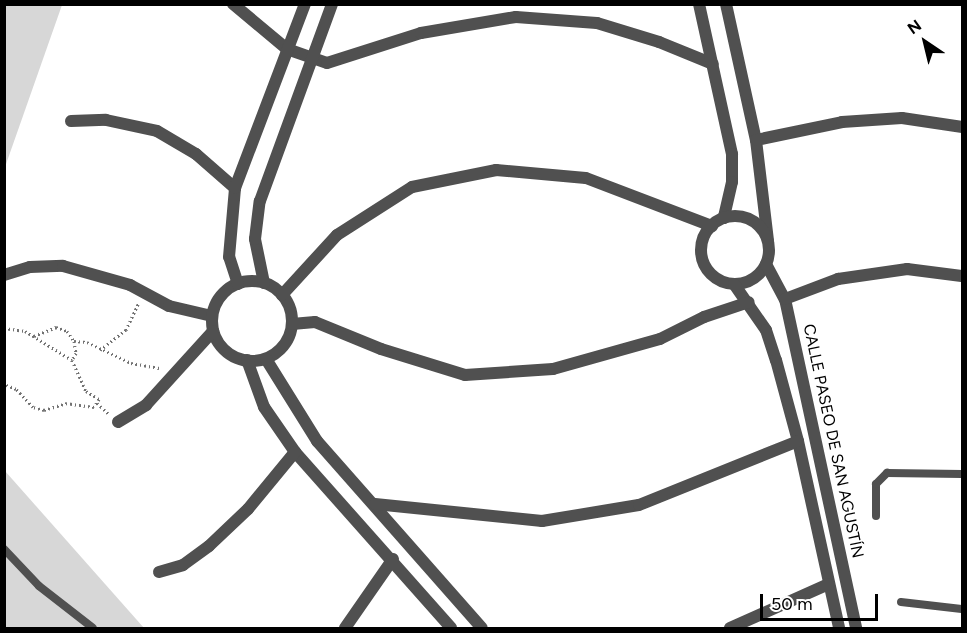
<!DOCTYPE html>
<meta charset="utf-8">
<style>
body{margin:0}
#map{position:relative;width:967px;height:633px;overflow:hidden;background:#fff;font-family:Figtree,sans-serif}
div>[style]{position:absolute}
.green>*{inset:0;background:#d7d7d7}
.path>*{height:3px;margin-top:-1.5px;transform-origin:0;background:repeating-linear-gradient(90deg,#727272 0 1.5px,transparent 0 4.5px)}
.service>*{height:8px;margin:-4px;padding:0 4px;transform-origin:4px;border-radius:4px;background:#505050}
.minor>*{height:12px;margin:-6px;padding:0 6px;transform-origin:6px;border-radius:6px;background:#505050}
.minor>.ring{margin:-6px;padding:0;box-sizing:content-box;background:none;border:12px solid #505050;border-radius:50%}
span{translate:-50% -50%;white-space:nowrap;text-align:center;line-height:1.15;-webkit-text-stroke:4.5px #fff;paint-order:stroke}
.street-label{font-size:16px;color:#000}
.frame{position:absolute;inset:0;border:6px solid #000;pointer-events:none}
.north{position:absolute;left:895px;top:12px;width:60px;height:60px;-webkit-text-stroke:4px #fff;paint-order:stroke;rotate:325deg;font-size:16px;font-weight:700;line-height:24px;text-align:center;color:#000}
.north::after{content:'';display:block;margin:auto;width:21px;height:27px;background:#000;clip-path:polygon(50% 0,100% 100%,50% 72%,0 100%)}
.scale{position:absolute;left:760px;top:594px;width:118px;height:27px;box-sizing:border-box;border:3px solid #000;border-top:0;padding-left:8px;font-size:18px;line-height:21px;white-space:nowrap;color:#000;-webkit-text-stroke:4px #fff;paint-order:stroke}
</style>
<div id="map">
<div class="green">
<div style="clip-path:polygon(5px 4px,62px 5px,5px 167px,4px 5px)"></div>
<div style="clip-path:polygon(5px 471px,144px 628px,5px 628px)"></div>
</div>
<div class="path">
<div style="left:4px;top:328px;width:21px;rotate:8deg"></div>
<div style="left:25px;top:331px;width:55px;rotate:31.7deg"></div>
<div style="left:72px;top:360px;width:34px;rotate:66deg"></div>
<div style="left:86px;top:391px;width:15px;rotate:32deg"></div>
<div style="left:99px;top:399px;width:9px;rotate:122deg"></div>
<div style="left:94px;top:407px;width:27px;rotate:-172deg"></div>
<div style="left:67px;top:403px;width:24px;rotate:163deg"></div>
<div style="left:44px;top:410px;width:11px;rotate:-165deg"></div>
<div style="left:33px;top:407px;width:25px;rotate:-133deg"></div>
<div style="left:16px;top:389px;width:13px;rotate:-157deg"></div>
<div style="left:34px;top:336px;width:24px;rotate:-22deg"></div>
<div style="left:56px;top:327px;width:12px;rotate:20deg"></div>
<div style="left:67px;top:331px;width:12px;rotate:55deg"></div>
<div style="left:74px;top:341px;width:12px;rotate:81deg"></div>
<div style="left:76px;top:353px;width:8px;rotate:120deg"></div>
<div style="left:74px;top:341px;width:13px;rotate:4deg"></div>
<div style="left:87px;top:342px;width:49px;rotate:25.5deg"></div>
<div style="left:131px;top:363px;width:29px;rotate:10deg"></div>
<div style="left:100px;top:350px;width:33px;rotate:-38deg"></div>
<div style="left:126px;top:330px;width:29px;rotate:-65deg"></div>
<div style="left:97px;top:403px;width:16px;rotate:43deg"></div>
</div>
<div class="service">
<div style="left:876px;top:516px;width:32px;rotate:-90deg"></div>
<div style="left:876px;top:484px;width:16px;rotate:-45deg"></div>
<div style="left:887px;top:473px;width:75px;rotate:0.8deg"></div>
<div style="left:4px;top:549px;width:51px;rotate:46.6deg"></div>
<div style="left:39px;top:586px;width:68px;rotate:37.9deg"></div>
<div style="left:901px;top:602px;width:61px;rotate:6.5deg"></div>
</div>
<div class="minor">
<div style="left:233px;top:4px;width:70px;rotate:39.8deg"></div>
<div style="left:287px;top:49px;width:42px;rotate:19.3deg"></div>
<div style="left:327px;top:63px;width:99px;rotate:-17.7deg"></div>
<div style="left:421px;top:33px;width:96px;rotate:-9.6deg"></div>
<div style="left:516px;top:17px;width:81px;rotate:4.2deg"></div>
<div style="left:597px;top:23px;width:65px;rotate:17deg"></div>
<div style="left:659px;top:42px;width:58px;rotate:22.2deg"></div>
<div style="left:699px;top:4px;width:154px;rotate:77.6deg"></div>
<div style="left:732px;top:154px;width:28px;rotate:90deg"></div>
<div style="left:732px;top:182px;width:37px;rotate:103deg"></div>
<div style="left:726px;top:4px;width:139px;rotate:77.6deg"></div>
<div style="left:756px;top:140px;width:101px;rotate:83.2deg"></div>
<div style="left:71px;top:121px;width:35px;rotate:-2deg"></div>
<div style="left:106px;top:120px;width:52px;rotate:12.2deg"></div>
<div style="left:157px;top:131px;width:45px;rotate:30.5deg"></div>
<div style="left:196px;top:154px;width:52px;rotate:41.1deg"></div>
<div style="left:756px;top:140px;width:88px;rotate:-11.8deg"></div>
<div style="left:842px;top:122px;width:60px;rotate:-3.8deg"></div>
<div style="left:902px;top:118px;width:61px;rotate:8.5deg"></div>
<div class="ring" style="left:701px;top:216px;width:56px;height:56px"></div>
<div style="left:766px;top:264px;width:40px;rotate:62deg"></div>
<div style="left:785px;top:299px;width:337px;rotate:77.8deg"></div>
<div style="left:4px;top:275px;width:27px;rotate:-17deg"></div>
<div style="left:30px;top:267px;width:33px;rotate:-2deg"></div>
<div style="left:63px;top:266px;width:70px;rotate:15.8deg"></div>
<div style="left:130px;top:285px;width:44px;rotate:28.3deg"></div>
<div style="left:169px;top:306px;width:44px;rotate:13.1deg"></div>
<div class="ring" style="left:212px;top:281px;width:68px;height:68px"></div>
<div style="left:264px;top:283px;width:45px;rotate:-101.6deg"></div>
<div style="left:255px;top:239px;width:38px;rotate:-83deg"></div>
<div style="left:260px;top:201px;width:210px;rotate:-69.9deg"></div>
<div style="left:238px;top:284px;width:28px;rotate:-108deg"></div>
<div style="left:229px;top:257px;width:69px;rotate:-85deg"></div>
<div style="left:235px;top:188px;width:197px;rotate:-69.2deg"></div>
<div style="left:734px;top:284px;width:56px;rotate:55.2deg"></div>
<div style="left:766px;top:330px;width:32px;rotate:72deg"></div>
<div style="left:776px;top:360px;width:84px;rotate:74.8deg"></div>
<div style="left:798px;top:441px;width:191px;rotate:77.6deg"></div>
<div style="left:282px;top:295px;width:81px;rotate:-47.5deg"></div>
<div style="left:337px;top:235px;width:89px;rotate:-32.6deg"></div>
<div style="left:412px;top:187px;width:86px;rotate:-11.4deg"></div>
<div style="left:496px;top:170px;width:90px;rotate:5.1deg"></div>
<div style="left:586px;top:178px;width:135px;rotate:20.9deg"></div>
<div style="left:785px;top:299px;width:57px;rotate:-20.7deg"></div>
<div style="left:838px;top:279px;width:70px;rotate:-8.2deg"></div>
<div style="left:907px;top:269px;width:55px;rotate:7.3deg"></div>
<div style="left:292px;top:324px;width:23px;rotate:-5deg"></div>
<div style="left:315px;top:322px;width:71px;rotate:22.2deg"></div>
<div style="left:381px;top:349px;width:88px;rotate:17.2deg"></div>
<div style="left:465px;top:375px;width:88px;rotate:-3.9deg"></div>
<div style="left:553px;top:369px;width:111px;rotate:-15.7deg"></div>
<div style="left:660px;top:339px;width:49px;rotate:-26.6deg"></div>
<div style="left:704px;top:317px;width:47px;rotate:-18.4deg"></div>
<div style="left:266px;top:359px;width:97px;rotate:58.1deg"></div>
<div style="left:317px;top:441px;width:249px;rotate:48.6deg"></div>
<div style="left:247px;top:360px;width:50px;rotate:70.1deg"></div>
<div style="left:264px;top:407px;width:55px;rotate:55.4deg"></div>
<div style="left:295px;top:452px;width:235px;rotate:48.4deg"></div>
<div style="left:118px;top:422px;width:33px;rotate:-31deg"></div>
<div style="left:146px;top:405px;width:100px;rotate:-47.8deg"></div>
<div style="left:375px;top:504px;width:168px;rotate:5.8deg"></div>
<div style="left:542px;top:521px;width:98px;rotate:-9.4deg"></div>
<div style="left:639px;top:505px;width:171px;rotate:-21.9deg"></div>
<div style="left:159px;top:572px;width:25px;rotate:-16deg"></div>
<div style="left:183px;top:565px;width:32px;rotate:-36deg"></div>
<div style="left:209px;top:546px;width:54px;rotate:-43.5deg"></div>
<div style="left:248px;top:509px;width:74px;rotate:-50.5deg"></div>
<div style="left:345px;top:628px;width:84px;rotate:-55.2deg"></div>
<div style="left:730px;top:628px;width:108px;rotate:-24deg"></div>
</div>
<div class="street-label">
<span style="left:833px;top:441px;rotate:78deg">CALLE PASEO DE SAN AGUSTÍN</span>
</div>
<div class="frame"></div>
<div class="north">N</div>
<div class="scale">50 m</div>
</div>
